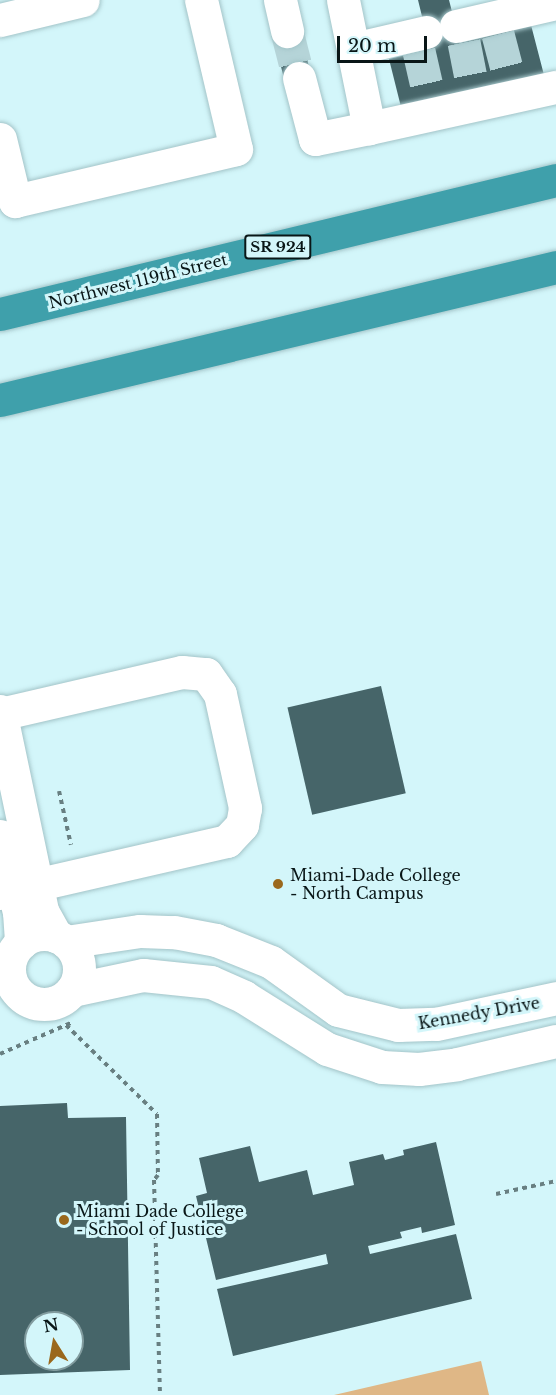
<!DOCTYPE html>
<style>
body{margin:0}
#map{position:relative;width:556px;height:1395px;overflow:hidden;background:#d3f6fa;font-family:"Libre Baskerville",serif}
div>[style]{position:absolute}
.water>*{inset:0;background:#dfb786}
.building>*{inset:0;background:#466569;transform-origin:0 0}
.minor-tunnel>*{height:33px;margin-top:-16.5px;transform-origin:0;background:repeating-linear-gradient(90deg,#b5d4d8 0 33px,transparent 0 49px)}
.path>*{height:4px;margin-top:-2px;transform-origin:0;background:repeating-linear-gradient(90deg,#687f81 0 4.5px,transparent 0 9px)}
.roads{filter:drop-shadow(0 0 2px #a3c4c8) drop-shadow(0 0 2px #a3c4c8)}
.minor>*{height:33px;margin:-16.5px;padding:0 16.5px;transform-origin:16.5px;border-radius:16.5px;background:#fff}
.minor>.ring{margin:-16.5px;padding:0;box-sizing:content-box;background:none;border:33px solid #fff;border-radius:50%}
.highway>*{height:33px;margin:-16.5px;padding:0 16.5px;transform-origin:16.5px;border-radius:16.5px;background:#3fa0ab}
.dots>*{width:16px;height:16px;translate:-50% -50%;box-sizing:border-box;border:3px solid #d3f6fa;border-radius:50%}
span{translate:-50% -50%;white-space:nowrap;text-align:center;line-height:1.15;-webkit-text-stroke:6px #d3f6fa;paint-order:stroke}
.shield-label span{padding:2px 4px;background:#d3f6fa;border:2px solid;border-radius:4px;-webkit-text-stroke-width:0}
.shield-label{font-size:15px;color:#091617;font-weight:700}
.street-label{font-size:16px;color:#091617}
.poi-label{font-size:16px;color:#091617}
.left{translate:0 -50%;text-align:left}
.north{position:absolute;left:24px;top:1311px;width:60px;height:60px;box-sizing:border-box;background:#d3f6fa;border:2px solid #829c9f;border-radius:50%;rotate:349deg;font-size:16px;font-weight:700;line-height:24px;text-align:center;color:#091617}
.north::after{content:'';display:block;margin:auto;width:21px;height:27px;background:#9a681c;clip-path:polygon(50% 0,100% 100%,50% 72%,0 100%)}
.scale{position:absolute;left:337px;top:36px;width:90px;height:27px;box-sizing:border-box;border:3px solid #091617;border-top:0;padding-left:8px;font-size:18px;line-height:21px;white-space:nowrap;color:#091617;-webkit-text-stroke:4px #d3f6fa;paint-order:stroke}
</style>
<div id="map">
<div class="water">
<div style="clip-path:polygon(481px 1361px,489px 1395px,334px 1395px)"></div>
</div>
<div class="building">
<div style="clip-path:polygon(418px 0,449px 0,460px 43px,531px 25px,544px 75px,402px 111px,389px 59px,430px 49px)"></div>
<div style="left:299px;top:27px;width:49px;height:27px;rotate:76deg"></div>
<div style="left:381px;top:686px;width:110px;height:96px;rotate:77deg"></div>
<div style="clip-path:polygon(evenodd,67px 1103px,68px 1118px,126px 1117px,130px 1370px,0 1375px,0 1106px,67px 1103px,36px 1323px,72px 1323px,72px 1359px,36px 1359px,36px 1323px)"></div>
<div style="clip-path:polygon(436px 1142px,455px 1225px,422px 1233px,421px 1227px,400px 1232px,402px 1238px,368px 1246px,370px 1254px,456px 1234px,472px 1299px,233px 1356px,217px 1289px,328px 1264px,326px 1254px,216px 1280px,196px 1196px,207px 1193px,199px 1158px,250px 1146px,259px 1182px,307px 1170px,313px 1195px,354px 1185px,349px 1162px,383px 1154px,385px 1160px,404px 1155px,403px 1150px)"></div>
</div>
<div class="minor-tunnel">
<div style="left:287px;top:31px;width:49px;rotate:75.7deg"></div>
<div style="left:498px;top:34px;width:52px;rotate:75.4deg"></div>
<div style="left:464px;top:42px;width:52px;rotate:78.9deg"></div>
<div style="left:419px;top:51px;width:54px;rotate:77.2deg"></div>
</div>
<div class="path">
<div style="left:59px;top:791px;width:55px;rotate:77.5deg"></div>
<div style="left:66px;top:1025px;width:127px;rotate:44.4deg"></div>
<div style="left:157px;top:1114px;width:61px;rotate:89.1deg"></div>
<div style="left:158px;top:1175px;width:6px;rotate:129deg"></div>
<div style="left:154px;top:1180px;width:215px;rotate:88.4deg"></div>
<div style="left:0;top:1054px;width:80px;rotate:-23.7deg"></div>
<div style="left:496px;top:1194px;width:61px;rotate:-12.2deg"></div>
</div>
<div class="roads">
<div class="minor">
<div style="left:280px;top:0;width:32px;rotate:77deg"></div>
<div style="left:343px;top:0;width:131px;rotate:78.5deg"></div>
<div style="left:369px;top:128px;width:191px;rotate:-12.4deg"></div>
<div style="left:0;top:20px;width:85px;rotate:-13.5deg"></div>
<div style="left:456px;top:26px;width:103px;rotate:-13deg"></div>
<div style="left:353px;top:49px;width:75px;rotate:-13.1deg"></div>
<div style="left:299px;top:78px;width:63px;rotate:75.3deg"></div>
<div style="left:315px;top:139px;width:55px;rotate:-11.5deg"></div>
<div style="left:0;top:139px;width:64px;rotate:76.4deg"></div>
<div style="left:15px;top:201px;width:227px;rotate:-13.2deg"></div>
<div style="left:236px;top:149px;width:153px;rotate:-103.2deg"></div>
<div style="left:0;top:711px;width:204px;rotate:78.1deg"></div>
<div style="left:42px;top:911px;width:29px;rotate:61deg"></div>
<div style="left:0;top:714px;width:187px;rotate:-13deg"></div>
<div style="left:182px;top:672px;width:24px;rotate:5deg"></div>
<div style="left:206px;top:674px;width:24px;rotate:55deg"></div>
<div style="left:220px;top:694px;width:117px;rotate:77.6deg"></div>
<div style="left:245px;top:808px;width:17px;rotate:100deg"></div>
<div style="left:242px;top:825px;width:22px;rotate:133deg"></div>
<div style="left:227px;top:841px;width:233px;rotate:167.1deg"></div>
<div style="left:0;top:836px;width:78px;rotate:76deg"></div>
<div style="left:19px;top:912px;width:31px;rotate:86deg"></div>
<div class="ring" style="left:9px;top:934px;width:37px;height:37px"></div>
<div style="left:66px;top:942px;width:75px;rotate:-8.5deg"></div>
<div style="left:140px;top:931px;width:34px;rotate:2deg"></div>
<div style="left:174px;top:932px;width:43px;rotate:10.8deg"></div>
<div style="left:216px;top:940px;width:59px;rotate:21.8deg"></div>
<div style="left:271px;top:962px;width:82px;rotate:35.6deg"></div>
<div style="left:338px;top:1010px;width:62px;rotate:14deg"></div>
<div style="left:398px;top:1025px;width:38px;rotate:-2deg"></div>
<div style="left:436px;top:1024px;width:123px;rotate:-12.2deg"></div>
<div style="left:72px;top:990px;width:73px;rotate:-11.9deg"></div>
<div style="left:143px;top:975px;width:68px;rotate:5.9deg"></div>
<div style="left:211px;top:982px;width:36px;rotate:24deg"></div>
<div style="left:244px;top:997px;width:98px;rotate:32.1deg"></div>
<div style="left:327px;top:1049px;width:58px;rotate:18.1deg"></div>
<div style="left:382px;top:1067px;width:37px;rotate:3deg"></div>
<div style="left:419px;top:1069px;width:38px;rotate:-7deg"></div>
<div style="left:457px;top:1064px;width:102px;rotate:-13.1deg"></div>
</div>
<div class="highway">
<div style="left:0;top:314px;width:572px;rotate:-13.55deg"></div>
<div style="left:0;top:400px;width:572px;rotate:-13.45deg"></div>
</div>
</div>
<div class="dots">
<div style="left:278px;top:884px;background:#9a681c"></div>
<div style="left:64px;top:1220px;background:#9a681c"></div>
</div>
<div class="shield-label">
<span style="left:278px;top:247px">SR 924</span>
</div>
<div class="street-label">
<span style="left:138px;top:281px;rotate:-14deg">Northwest 119th Street</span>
<span style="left:479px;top:1013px;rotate:-10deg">Kennedy Drive</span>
</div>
<div class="poi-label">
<span class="left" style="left:290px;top:884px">Miami-Dade College<br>- North Campus</span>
<span class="left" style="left:76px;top:1220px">Miami Dade College<br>- School of Justice</span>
</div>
<div class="north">N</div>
<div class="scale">20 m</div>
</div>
